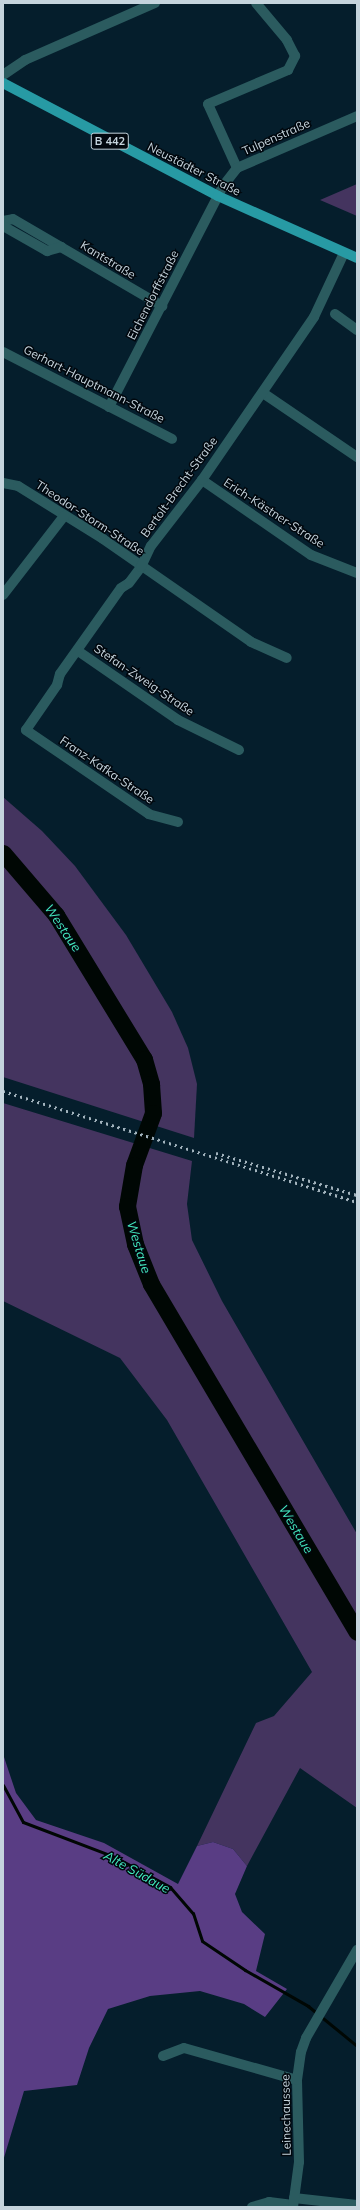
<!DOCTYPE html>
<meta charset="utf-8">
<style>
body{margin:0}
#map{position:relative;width:360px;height:2210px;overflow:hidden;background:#051e2c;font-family:Mulish,sans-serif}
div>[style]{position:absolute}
.green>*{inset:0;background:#44345f}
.forest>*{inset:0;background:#593d84}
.stream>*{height:3px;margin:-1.5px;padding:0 1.5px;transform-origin:1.5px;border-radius:1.5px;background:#000704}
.river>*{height:17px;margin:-8.5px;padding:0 8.5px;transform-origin:8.5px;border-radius:8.5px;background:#000704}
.minor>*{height:10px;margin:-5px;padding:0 5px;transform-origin:5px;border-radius:5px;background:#2b5b5f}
.major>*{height:10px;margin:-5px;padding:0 5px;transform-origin:5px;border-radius:5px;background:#279aa4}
.rail>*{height:3px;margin-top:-1.5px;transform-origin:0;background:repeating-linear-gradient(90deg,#a2b3bd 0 2px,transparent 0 6px)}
span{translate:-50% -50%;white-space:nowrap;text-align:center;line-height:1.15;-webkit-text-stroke:3px #01070d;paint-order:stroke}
.shield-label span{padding:1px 3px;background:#01070d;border:1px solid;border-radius:3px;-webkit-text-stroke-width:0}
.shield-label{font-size:11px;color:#c5d4dd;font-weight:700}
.street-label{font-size:12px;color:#c5d4dd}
.water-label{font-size:13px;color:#43e7be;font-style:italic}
.frame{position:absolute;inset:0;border:4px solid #c5d4dd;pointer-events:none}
</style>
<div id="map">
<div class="green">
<div style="clip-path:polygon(357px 184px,357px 216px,320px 200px)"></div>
<div style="clip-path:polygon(3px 797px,42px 831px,75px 866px,126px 935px,172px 1012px,188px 1048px,197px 1084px,194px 1138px,3px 1077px)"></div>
<div style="clip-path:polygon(3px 1103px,192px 1161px,187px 1204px,192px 1240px,222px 1301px,357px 1534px,357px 1808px,300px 1768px,247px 1866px,233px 1849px,213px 1842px,197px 1846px,256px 1723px,274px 1716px,312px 1672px,167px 1420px,120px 1358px,3px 1301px)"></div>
</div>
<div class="forest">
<div style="clip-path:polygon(3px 1754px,16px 1793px,36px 1820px,104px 1843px,178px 1884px,197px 1846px,213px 1842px,233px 1849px,247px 1866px,235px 1894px,242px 1912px,265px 1934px,256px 1971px,287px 1989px,265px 2017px,244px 2004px,200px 1991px,150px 1996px,108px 2009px,89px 2048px,77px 2085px,24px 2091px,3px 2161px)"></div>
</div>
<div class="stream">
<div style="left:3px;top:1785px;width:42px;rotate:61.6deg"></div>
<div style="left:23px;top:1822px;width:98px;rotate:20.8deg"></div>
<div style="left:115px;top:1857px;width:63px;rotate:28.6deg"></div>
<div style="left:170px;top:1887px;width:35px;rotate:49deg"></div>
<div style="left:193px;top:1913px;width:29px;rotate:72deg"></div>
<div style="left:202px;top:1941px;width:52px;rotate:34deg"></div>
<div style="left:245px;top:1970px;width:73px;rotate:29.7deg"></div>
<div style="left:308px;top:2006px;width:63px;rotate:39.2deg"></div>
</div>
<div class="river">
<div style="left:3px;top:853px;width:82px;rotate:49.5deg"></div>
<div style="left:56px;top:915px;width:169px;rotate:58.6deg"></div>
<div style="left:144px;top:1059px;width:26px;rotate:74deg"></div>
<div style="left:151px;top:1084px;width:29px;rotate:86deg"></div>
<div style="left:153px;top:1113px;width:55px;rotate:110.1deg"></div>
<div style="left:134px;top:1165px;width:42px;rotate:99.7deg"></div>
<div style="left:127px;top:1206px;width:39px;rotate:78deg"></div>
<div style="left:135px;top:1244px;width:43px;rotate:68.2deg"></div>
<div style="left:151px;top:1284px;width:404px;rotate:59.4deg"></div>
</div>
<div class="minor">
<div style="left:3px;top:75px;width:27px;rotate:-34deg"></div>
<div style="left:25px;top:60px;width:142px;rotate:-23.7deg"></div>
<div style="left:237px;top:168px;width:70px;rotate:-114.4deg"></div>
<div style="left:208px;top:104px;width:87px;rotate:-23deg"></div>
<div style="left:288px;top:70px;width:16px;rotate:-63deg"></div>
<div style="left:295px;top:56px;width:18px;rotate:-117deg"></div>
<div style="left:287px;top:40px;width:48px;rotate:-130deg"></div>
<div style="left:3px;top:221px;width:10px;rotate:-11deg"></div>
<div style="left:13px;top:219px;width:173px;rotate:30.3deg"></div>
<div style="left:3px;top:226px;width:51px;rotate:29.6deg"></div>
<div style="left:47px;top:251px;width:15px;rotate:-16deg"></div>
<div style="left:335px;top:314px;width:27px;rotate:36deg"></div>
<div style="left:3px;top:352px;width:190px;rotate:27.2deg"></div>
<div style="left:263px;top:393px;width:114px;rotate:34.2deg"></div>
<div style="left:109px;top:407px;width:249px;rotate:-62.7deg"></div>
<div style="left:223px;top:186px;width:23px;rotate:-52deg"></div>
<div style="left:237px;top:168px;width:131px;rotate:-23.4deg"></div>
<div style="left:202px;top:480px;width:132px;rotate:34.5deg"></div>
<div style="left:311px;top:555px;width:49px;rotate:21.4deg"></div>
<div style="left:3px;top:483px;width:15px;rotate:11deg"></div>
<div style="left:18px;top:486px;width:100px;rotate:31.9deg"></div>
<div style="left:103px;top:539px;width:180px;rotate:34.8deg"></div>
<div style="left:251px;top:642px;width:39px;rotate:24deg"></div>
<div style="left:3px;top:595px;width:100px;rotate:-52.3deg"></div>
<div style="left:78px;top:651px;width:121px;rotate:34.6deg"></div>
<div style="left:178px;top:720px;width:68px;rotate:26.2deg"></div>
<div style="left:178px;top:822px;width:30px;rotate:-165deg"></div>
<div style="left:149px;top:814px;width:149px;rotate:-145.7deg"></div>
<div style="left:26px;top:730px;width:55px;rotate:-55.4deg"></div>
<div style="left:57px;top:685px;width:11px;rotate:-75deg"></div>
<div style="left:60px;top:674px;width:105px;rotate:-54.7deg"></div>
<div style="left:121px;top:588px;width:9px;rotate:-32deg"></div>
<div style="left:129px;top:583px;width:20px;rotate:-53deg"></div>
<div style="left:141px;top:567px;width:23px;rotate:-65deg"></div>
<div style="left:151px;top:546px;width:83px;rotate:-52.3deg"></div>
<div style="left:202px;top:480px;width:198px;rotate:-55.5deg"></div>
<div style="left:314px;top:317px;width:71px;rotate:-64.9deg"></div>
<div style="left:163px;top:2056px;width:22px;rotate:-21deg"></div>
<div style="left:184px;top:2048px;width:117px;rotate:15.8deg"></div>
<div style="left:294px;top:2198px;width:63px;rotate:6.3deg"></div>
<div style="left:252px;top:2207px;width:18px;rotate:-16deg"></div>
<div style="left:269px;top:2202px;width:24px;rotate:7deg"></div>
<div style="left:293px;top:2207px;width:45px;rotate:-82.4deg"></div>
<div style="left:299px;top:2162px;width:82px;rotate:-91.4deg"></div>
<div style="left:297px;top:2080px;width:28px;rotate:-82deg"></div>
<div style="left:301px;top:2052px;width:15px;rotate:-70deg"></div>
<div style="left:306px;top:2038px;width:102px;rotate:-59.9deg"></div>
</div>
<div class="major">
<div style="left:3px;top:83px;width:243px;rotate:27.7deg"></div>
<div style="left:218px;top:196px;width:152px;rotate:24deg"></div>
</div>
<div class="rail">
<div style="left:3px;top:1091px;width:371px;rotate:17.4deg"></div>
<div style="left:216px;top:1153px;width:147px;rotate:16.6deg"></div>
</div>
<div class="shield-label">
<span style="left:110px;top:141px">B 442</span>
</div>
<div class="street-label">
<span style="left:276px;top:137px;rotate:-24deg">Tulpenstraße</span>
<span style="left:194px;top:169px;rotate:27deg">Neustädter Straße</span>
<span style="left:108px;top:260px;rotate:31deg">Kantstraße</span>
<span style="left:153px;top:295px;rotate:-63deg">Eichendorffstraße</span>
<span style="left:94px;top:384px;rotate:27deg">Gerhart-Hauptmann-Straße</span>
<span style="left:179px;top:487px;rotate:-54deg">Bertolt-Brecht-Straße</span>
<span style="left:274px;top:513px;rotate:33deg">Erich-Kästner-Straße</span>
<span style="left:90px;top:518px;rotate:33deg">Theodor-Storm-Straße</span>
<span style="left:144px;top:680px;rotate:34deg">Stefan-Zweig-Straße</span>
<span style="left:107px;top:770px;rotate:34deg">Franz-Kafka-Straße</span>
<span style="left:286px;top:2115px;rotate:-91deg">Leinechaussee</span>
</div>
<div class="water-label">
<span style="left:63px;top:928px;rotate:56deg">Westaue</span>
<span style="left:139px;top:1247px;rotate:73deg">Westaue</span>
<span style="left:296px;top:1529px;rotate:59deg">Westaue</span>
<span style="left:137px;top:1872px;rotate:29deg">Alte Südaue</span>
</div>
<div class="frame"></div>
</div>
